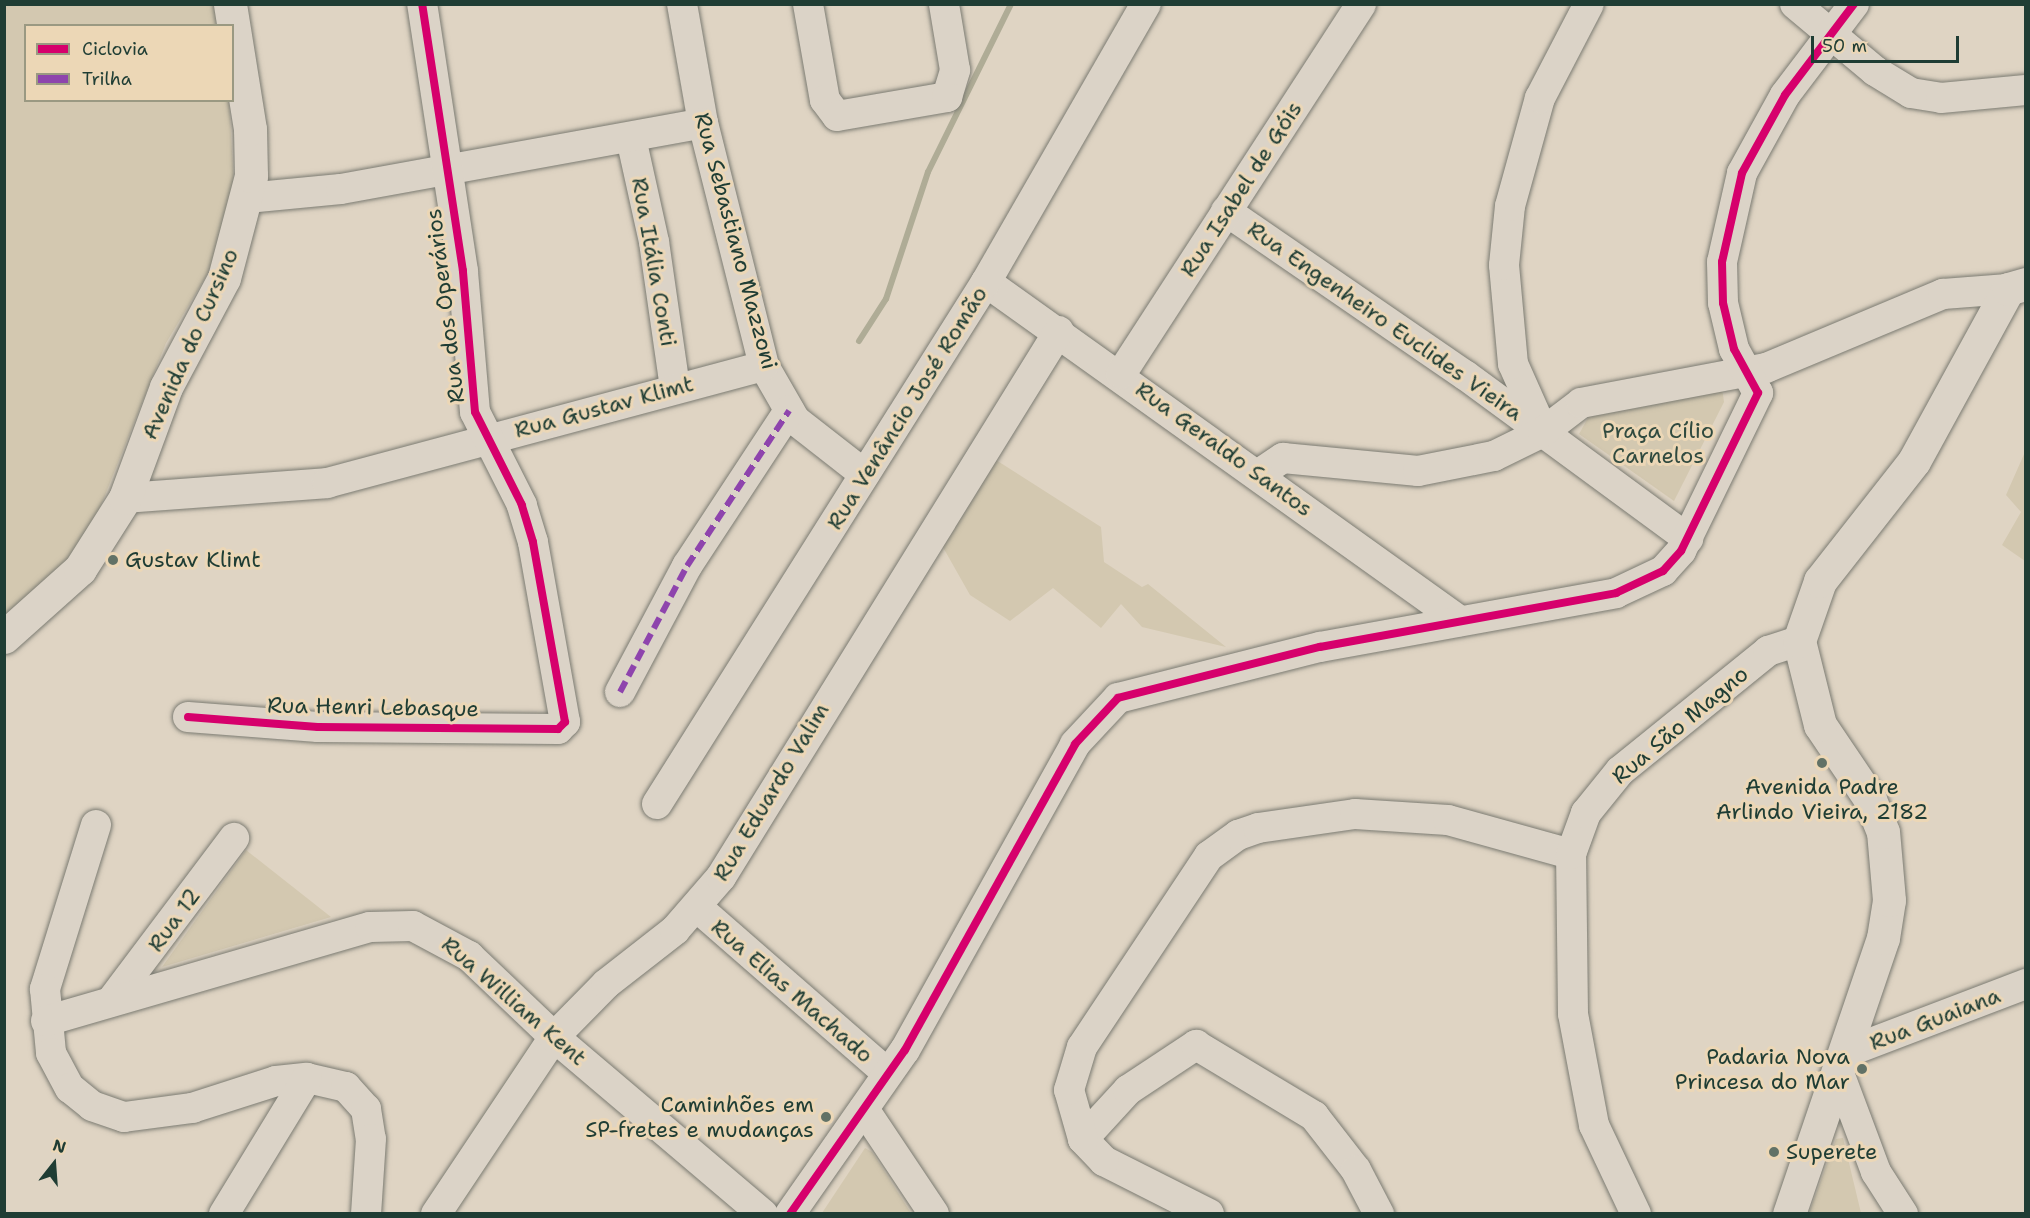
<!DOCTYPE html>
<meta charset="utf-8">
<style>
body{margin:0}
#map{position:relative;width:2030px;height:1218px;overflow:hidden;background:#dfd4c3;font-family:"Shantell Sans",sans-serif}
div>[style]{position:absolute}
.green>*{inset:0;background:#d3c8b0}
.stream>*{height:6px;margin:-3px;padding:0 3px;transform-origin:3px;border-radius:3px;background:#afac96}
.roads{filter:drop-shadow(0 0 2px #7b7b72) drop-shadow(0 0 2px #7b7b72)}
.minor>*{height:30px;margin:-15px;padding:0 15px;transform-origin:15px;border-radius:15px;background:#dbd3c7}
.major>*{height:33px;margin:-16.5px;padding:0 16.5px;transform-origin:16.5px;border-radius:16.5px;background:#dbd3c7}
.quiet>*{height:6px;margin-top:-3px;transform-origin:0;background:repeating-linear-gradient(90deg,#8e44ad 0 12px,transparent 0 18px)}
.cycleway>*{height:8px;margin:-4px;padding:0 4px;transform-origin:4px;border-radius:4px;background:#d6006c}
.dots>*{width:16px;height:16px;translate:-50% -50%;box-sizing:border-box;border:3px solid #ecd7b6;border-radius:50%}
span{translate:-50% -50%;white-space:nowrap;text-align:center;line-height:1.15;-webkit-text-stroke:6px #ecd7b6;paint-order:stroke}
.street-label{font-size:22px;color:#1f3d34}
.park-label{font-size:22px;color:#304a3f}
.poi-label{font-size:22px;color:#1f3d34}
.left{translate:0 -50%;text-align:left}
.right{translate:-100% -50%;text-align:right}
.frame{position:absolute;inset:0;border:6px solid #1f3d34;pointer-events:none}
.legend{position:absolute;left:24px;top:24px;width:210px;height:78px;box-sizing:border-box;background:#ecd7b6;border:2px solid #9a9982;margin:0;padding:8px 10px;list-style:none;font-size:18px;color:#1f3d34}
.legend li{display:flex;align-items:center;gap:12px;height:30px}
.legend b{width:30px;border:2px solid #9a9982}
.north{position:absolute;left:24px;top:1134px;width:60px;height:60px;-webkit-text-stroke:4px #ecd7b6;paint-order:stroke;rotate:17deg;font-size:16px;font-weight:700;line-height:24px;text-align:center;color:#1f3d34}
.north::after{content:'';display:block;margin:auto;width:21px;height:27px;background:#1f3d34;clip-path:polygon(50% 0,100% 100%,50% 72%,0 100%)}
.scale{position:absolute;left:1811px;top:36px;width:148px;height:27px;box-sizing:border-box;border:3px solid #1f3d34;border-top:0;padding-left:8px;font-size:18px;line-height:21px;white-space:nowrap;color:#1f3d34;-webkit-text-stroke:4px #ecd7b6;paint-order:stroke}
</style>
<div id="map">
<div class="green">
<div style="clip-path:polygon(5px 5px,214px 5px,218px 25px,26px 26px,26px 100px,229px 101px,234px 187px,223px 248px,166px 343px,93px 525px,74px 557px,5px 622px)"></div>
<div style="clip-path:polygon(1722px 388px,1724px 402px,1674px 501px,1579px 434px,1589px 416px)"></div>
<div style="clip-path:polygon(2025px 452px,2025px 561px,2002px 545px,2021px 512px,2006px 495px)"></div>
<div style="clip-path:polygon(996px 460px,1101px 527px,1104px 562px,1142px 587px,1148px 584px,1226px 647px,1142px 627px,1121px 604px,1101px 628px,1053px 588px,1010px 621px,970px 595px,940px 542px)"></div>
<div style="clip-path:polygon(246px 850px,331px 917px,162px 967px)"></div>
<div style="clip-path:polygon(1843px 1138px,1861px 1213px,1809px 1213px,1836px 1139px)"></div>
<div style="clip-path:polygon(865px 1148px,872px 1152px,911px 1213px,822px 1213px)"></div>
</div>
<div class="stream">
<div style="left:859px;top:341px;width:50px;rotate:-57.3deg"></div>
<div style="left:886px;top:299px;width:134px;rotate:-71.7deg"></div>
<div style="left:928px;top:172px;width:187px;rotate:-63.7deg"></div>
</div>
<div class="roads">
<div class="minor">
<div style="left:682px;top:4px;width:121px;rotate:80deg"></div>
<div style="left:703px;top:123px;width:251px;rotate:75.9deg"></div>
<div style="left:764px;top:366px;width:62px;rotate:60.1deg"></div>
<div style="left:795px;top:420px;width:88px;rotate:38deg"></div>
<div style="left:808px;top:4px;width:97px;rotate:80deg"></div>
<div style="left:825px;top:100px;width:20px;rotate:53deg"></div>
<div style="left:837px;top:116px;width:112px;rotate:-9.8deg"></div>
<div style="left:947px;top:97px;width:28px;rotate:-73deg"></div>
<div style="left:955px;top:70px;width:67px;rotate:-99.5deg"></div>
<div style="left:1795px;top:4px;width:104px;rotate:39.9deg"></div>
<div style="left:1875px;top:71px;width:42px;rotate:31.4deg"></div>
<div style="left:1911px;top:93px;width:30px;rotate:9deg"></div>
<div style="left:1941px;top:98px;width:85px;rotate:-5.4deg"></div>
<div style="left:631px;top:138px;width:107px;rotate:77.5deg"></div>
<div style="left:654px;top:242px;width:147px;rotate:81.8deg"></div>
<div style="left:247px;top:198px;width:94px;rotate:-5.5deg"></div>
<div style="left:341px;top:189px;width:368px;rotate:-10.3deg"></div>
<div style="left:1226px;top:211px;width:290px;rotate:34.5deg"></div>
<div style="left:1465px;top:375px;width:277px;rotate:36.3deg"></div>
<div style="left:986px;top:282px;width:583px;rotate:35.57deg"></div>
<div style="left:1121px;top:374px;width:441px;rotate:-57deg"></div>
<div style="left:1542px;top:429px;width:71px;rotate:-114deg"></div>
<div style="left:1513px;top:364px;width:99px;rotate:-95.2deg"></div>
<div style="left:1504px;top:265px;width:59px;rotate:-84.2deg"></div>
<div style="left:1510px;top:206px;width:112px;rotate:-74.5deg"></div>
<div style="left:1540px;top:98px;width:106px;rotate:-62.5deg"></div>
<div style="left:1259px;top:474px;width:29px;rotate:-34deg"></div>
<div style="left:1283px;top:458px;width:136px;rotate:5.5deg"></div>
<div style="left:1418px;top:471px;width:77px;rotate:-11.2deg"></div>
<div style="left:1494px;top:456px;width:55px;rotate:-26.1deg"></div>
<div style="left:1543px;top:432px;width:48px;rotate:-37.3deg"></div>
<div style="left:1581px;top:403px;width:188px;rotate:-10.7deg"></div>
<div style="left:1766px;top:368px;width:192px;rotate:-22.7deg"></div>
<div style="left:1943px;top:294px;width:65px;rotate:-4.4deg"></div>
<div style="left:125px;top:498px;width:203px;rotate:-4.2deg"></div>
<div style="left:327px;top:483px;width:452px;rotate:-15deg"></div>
<div style="left:620px;top:692px;width:143px;rotate:-62deg"></div>
<div style="left:687px;top:566px;width:186px;rotate:-56.7deg"></div>
<div style="left:188px;top:717px;width:130px;rotate:4.4deg"></div>
<div style="left:318px;top:727px;width:240px;rotate:0.5deg"></div>
<div style="left:558px;top:729px;width:10px;rotate:-45deg"></div>
<div style="left:565px;top:722px;width:183px;rotate:-100.1deg"></div>
<div style="left:533px;top:542px;width:39px;rotate:-107deg"></div>
<div style="left:522px;top:505px;width:104px;rotate:-116.8deg"></div>
<div style="left:475px;top:412px;width:142px;rotate:-94.9deg"></div>
<div style="left:463px;top:271px;width:270px;rotate:-98.7deg"></div>
<div style="left:657px;top:804px;width:617px;rotate:-57.78deg"></div>
<div style="left:986px;top:282px;width:321px;rotate:-60.1deg"></div>
<div style="left:96px;top:825px;width:172px;rotate:107.3deg"></div>
<div style="left:45px;top:989px;width:64px;rotate:84.6deg"></div>
<div style="left:51px;top:1053px;width:40px;rotate:62deg"></div>
<div style="left:70px;top:1088px;width:28px;rotate:39deg"></div>
<div style="left:92px;top:1106px;width:34px;rotate:19deg"></div>
<div style="left:124px;top:1117px;width:69px;rotate:-7.5deg"></div>
<div style="left:192px;top:1108px;width:88px;rotate:-17.8deg"></div>
<div style="left:276px;top:1081px;width:31px;rotate:-6deg"></div>
<div style="left:307px;top:1078px;width:40px;rotate:13deg"></div>
<div style="left:346px;top:1087px;width:30px;rotate:48deg"></div>
<div style="left:366px;top:1109px;width:30px;rotate:81deg"></div>
<div style="left:371px;top:1139px;width:75px;rotate:93.8deg"></div>
<div style="left:698px;top:908px;width:251px;rotate:41.1deg"></div>
<div style="left:112px;top:1000px;width:203px;rotate:-53deg"></div>
<div style="left:46px;top:1021px;width:337px;rotate:-16.2deg"></div>
<div style="left:370px;top:927px;width:43px;rotate:-1.3deg"></div>
<div style="left:413px;top:926px;width:64px;rotate:28.2deg"></div>
<div style="left:469px;top:956px;width:117px;rotate:43.6deg"></div>
<div style="left:554px;top:1037px;width:274px;rotate:40.3deg"></div>
<div style="left:1845px;top:1053px;width:194px;rotate:-20.9deg"></div>
<div style="left:1839px;top:1073px;width:106px;rotate:69.5deg"></div>
<div style="left:1876px;top:1172px;width:50px;rotate:57.3deg"></div>
<div style="left:864px;top:1109px;width:126px;rotate:56.3deg"></div>
<div style="left:1083px;top:1139px;width:67px;rotate:-47.4deg"></div>
<div style="left:1128px;top:1090px;width:82px;rotate:-33.5deg"></div>
<div style="left:1196px;top:1045px;width:138px;rotate:31deg"></div>
<div style="left:1314px;top:1116px;width:68px;rotate:52.1deg"></div>
<div style="left:1356px;top:1170px;width:50px;rotate:62.4deg"></div>
<div style="left:224px;top:1214px;width:159px;rotate:-58.6deg"></div>
<div style="left:436px;top:1214px;width:213px;rotate:-56.3deg"></div>
<div style="left:554px;top:1037px;width:74px;rotate:-45.5deg"></div>
<div style="left:606px;top:984px;width:88px;rotate:-38deg"></div>
<div style="left:675px;top:930px;width:70px;rotate:-49deg"></div>
<div style="left:721px;top:877px;width:642px;rotate:-58.24deg"></div>
<div style="left:790px;top:1214px;width:200px;rotate:-55deg"></div>
<div style="left:905px;top:1050px;width:350px;rotate:-60.9deg"></div>
<div style="left:1075px;top:744px;width:63px;rotate:-46.9deg"></div>
<div style="left:1118px;top:698px;width:208px;rotate:-14.2deg"></div>
<div style="left:1320px;top:647px;width:301px;rotate:-10.3deg"></div>
<div style="left:1616px;top:593px;width:52px;rotate:-25.1deg"></div>
<div style="left:1663px;top:571px;width:27px;rotate:-48deg"></div>
<div style="left:1681px;top:551px;width:176px;rotate:-64deg"></div>
<div style="left:1758px;top:393px;width:50px;rotate:-118.6deg"></div>
<div style="left:1734px;top:349px;width:47px;rotate:-103.4deg"></div>
<div style="left:1723px;top:303px;width:41px;rotate:-91.4deg"></div>
<div style="left:1722px;top:262px;width:91px;rotate:-77.3deg"></div>
<div style="left:1742px;top:173px;width:89px;rotate:-61.1deg"></div>
<div style="left:1785px;top:95px;width:114px;rotate:-52.8deg"></div>
<div style="left:1209px;top:1214px;width:118px;rotate:-153.2deg"></div>
<div style="left:1104px;top:1161px;width:30px;rotate:-134deg"></div>
<div style="left:1083px;top:1139px;width:51px;rotate:-105.9deg"></div>
<div style="left:1069px;top:1090px;width:45px;rotate:-73.2deg"></div>
<div style="left:1082px;top:1047px;width:229px;rotate:-56.4deg"></div>
<div style="left:1209px;top:856px;width:36px;rotate:-36deg"></div>
<div style="left:1238px;top:835px;width:21px;rotate:-19deg"></div>
<div style="left:1258px;top:828px;width:98px;rotate:-8.2deg"></div>
<div style="left:1355px;top:814px;width:93px;rotate:3.7deg"></div>
<div style="left:1448px;top:820px;width:128px;rotate:15.5deg"></div>
<div style="left:1636px;top:1214px;width:98px;rotate:-115.3deg"></div>
<div style="left:1594px;top:1125px;width:113px;rotate:-100.7deg"></div>
<div style="left:1573px;top:1014px;width:160px;rotate:-90.7deg"></div>
<div style="left:1571px;top:854px;width:44px;rotate:-69.9deg"></div>
<div style="left:1586px;top:813px;width:54px;rotate:-51deg"></div>
<div style="left:1620px;top:771px;width:191px;rotate:-39deg"></div>
<div style="left:1768px;top:651px;width:33px;rotate:-18deg"></div>
</div>
<div class="major">
<div style="left:4px;top:637px;width:102px;rotate:-41.8deg"></div>
<div style="left:80px;top:569px;width:84px;rotate:-57.6deg"></div>
<div style="left:125px;top:498px;width:118px;rotate:-69.7deg"></div>
<div style="left:166px;top:387px;width:123px;rotate:-62deg"></div>
<div style="left:224px;top:278px;width:106px;rotate:-75.2deg"></div>
<div style="left:251px;top:176px;width:47px;rotate:-91.2deg"></div>
<div style="left:250px;top:129px;width:127px;rotate:-99.1deg"></div>
<div style="left:1789px;top:1214px;width:292px;rotate:-71.2deg"></div>
<div style="left:1883px;top:938px;width:38px;rotate:-81deg"></div>
<div style="left:1889px;top:900px;width:68px;rotate:-95deg"></div>
<div style="left:1883px;top:832px;width:35px;rotate:-112deg"></div>
<div style="left:1870px;top:799px;width:89px;rotate:-124deg"></div>
<div style="left:1820px;top:725px;width:87px;rotate:-104deg"></div>
<div style="left:1799px;top:641px;width:64px;rotate:-70.7deg"></div>
<div style="left:1820px;top:581px;width:152px;rotate:-51.9deg"></div>
<div style="left:1914px;top:461px;width:196px;rotate:-61.3deg"></div>
<div style="left:2008px;top:289px;width:19px;rotate:-16deg"></div>
</div>
</div>
<div class="quiet">
<div style="left:620px;top:692px;width:143px;rotate:-62deg"></div>
<div style="left:687px;top:566px;width:186px;rotate:-56.7deg"></div>
</div>
<div class="cycleway">
<div style="left:188px;top:717px;width:130px;rotate:4.4deg"></div>
<div style="left:318px;top:727px;width:240px;rotate:0.5deg"></div>
<div style="left:558px;top:729px;width:10px;rotate:-45deg"></div>
<div style="left:565px;top:722px;width:183px;rotate:-100.1deg"></div>
<div style="left:533px;top:542px;width:39px;rotate:-107deg"></div>
<div style="left:522px;top:505px;width:104px;rotate:-116.8deg"></div>
<div style="left:475px;top:412px;width:142px;rotate:-94.9deg"></div>
<div style="left:463px;top:271px;width:270px;rotate:-98.7deg"></div>
<div style="left:790px;top:1214px;width:200px;rotate:-55deg"></div>
<div style="left:905px;top:1050px;width:350px;rotate:-60.9deg"></div>
<div style="left:1075px;top:744px;width:63px;rotate:-46.9deg"></div>
<div style="left:1118px;top:698px;width:208px;rotate:-14.2deg"></div>
<div style="left:1320px;top:647px;width:301px;rotate:-10.3deg"></div>
<div style="left:1616px;top:593px;width:52px;rotate:-25.1deg"></div>
<div style="left:1663px;top:571px;width:27px;rotate:-48deg"></div>
<div style="left:1681px;top:551px;width:176px;rotate:-64deg"></div>
<div style="left:1758px;top:393px;width:50px;rotate:-118.6deg"></div>
<div style="left:1734px;top:349px;width:47px;rotate:-103.4deg"></div>
<div style="left:1723px;top:303px;width:41px;rotate:-91.4deg"></div>
<div style="left:1722px;top:262px;width:91px;rotate:-77.3deg"></div>
<div style="left:1742px;top:173px;width:89px;rotate:-61.1deg"></div>
<div style="left:1785px;top:95px;width:114px;rotate:-52.8deg"></div>
</div>
<div class="dots">
<div style="left:113px;top:560px;background:#627266"></div>
<div style="left:1822px;top:763px;background:#627266"></div>
<div style="left:1862px;top:1069px;background:#627266"></div>
<div style="left:826px;top:1117px;background:#627266"></div>
<div style="left:1774px;top:1152px;background:#627266"></div>
</div>
<div class="street-label">
<span style="left:1241px;top:189px;rotate:-57deg">Rua Isabel de Góis</span>
<span style="left:736px;top:241px;rotate:75deg">Rua Sebastiano Mazzoni</span>
<span style="left:654px;top:262px;rotate:80deg">Rua Itália Conti</span>
<span style="left:445px;top:306px;rotate:-97deg">Rua dos Operários</span>
<span style="left:1385px;top:321px;rotate:35deg">Rua Engenheiro Euclides Vieira</span>
<span style="left:190px;top:344px;rotate:-66deg">Avenida do Cursino</span>
<span style="left:604px;top:407px;rotate:-15deg">Rua Gustav Klimt</span>
<span style="left:907px;top:408px;rotate:-58deg">Rua Venâncio José Romão</span>
<span style="left:1224px;top:449px;rotate:36deg">Rua Geraldo Santos</span>
<span style="left:373px;top:707px;rotate:1deg">Rua Henri Lebasque</span>
<span style="left:1680px;top:725px;rotate:-40deg">Rua São Magno</span>
<span style="left:771px;top:792px;rotate:-59deg">Rua Eduardo Valim</span>
<span style="left:174px;top:920px;rotate:-54deg">Rua 12</span>
<span style="left:792px;top:991px;rotate:41deg">Rua Elias Machado</span>
<span style="left:514px;top:1001px;rotate:41deg">Rua William Kent</span>
<span style="left:1935px;top:1019px;rotate:-21deg">Rua Guaiana</span>
</div>
<div class="park-label">
<span style="left:1658px;top:443px">Praça Cílio<br>Carnelos</span>
</div>
<div class="poi-label">
<span class="left" style="left:125px;top:560px">Gustav Klimt</span>
<span style="left:1822px;top:799px">Avenida Padre<br>Arlindo Vieira, 2182</span>
<span class="right" style="left:1850px;top:1069px">Padaria Nova<br>Princesa do Mar</span>
<span class="right" style="left:814px;top:1117px">Caminhões em<br>SP-fretes e mudanças</span>
<span class="left" style="left:1786px;top:1152px">Superete</span>
</div>
<div class="frame"></div>
<ul class="legend">
<li><b style="height:8px;background:#d6006c"></b>Ciclovia</li>
<li><b style="height:8px;background:#8e44ad"></b>Trilha</li>
</ul>
<div class="north">N</div>
<div class="scale">50 m</div>
</div>
